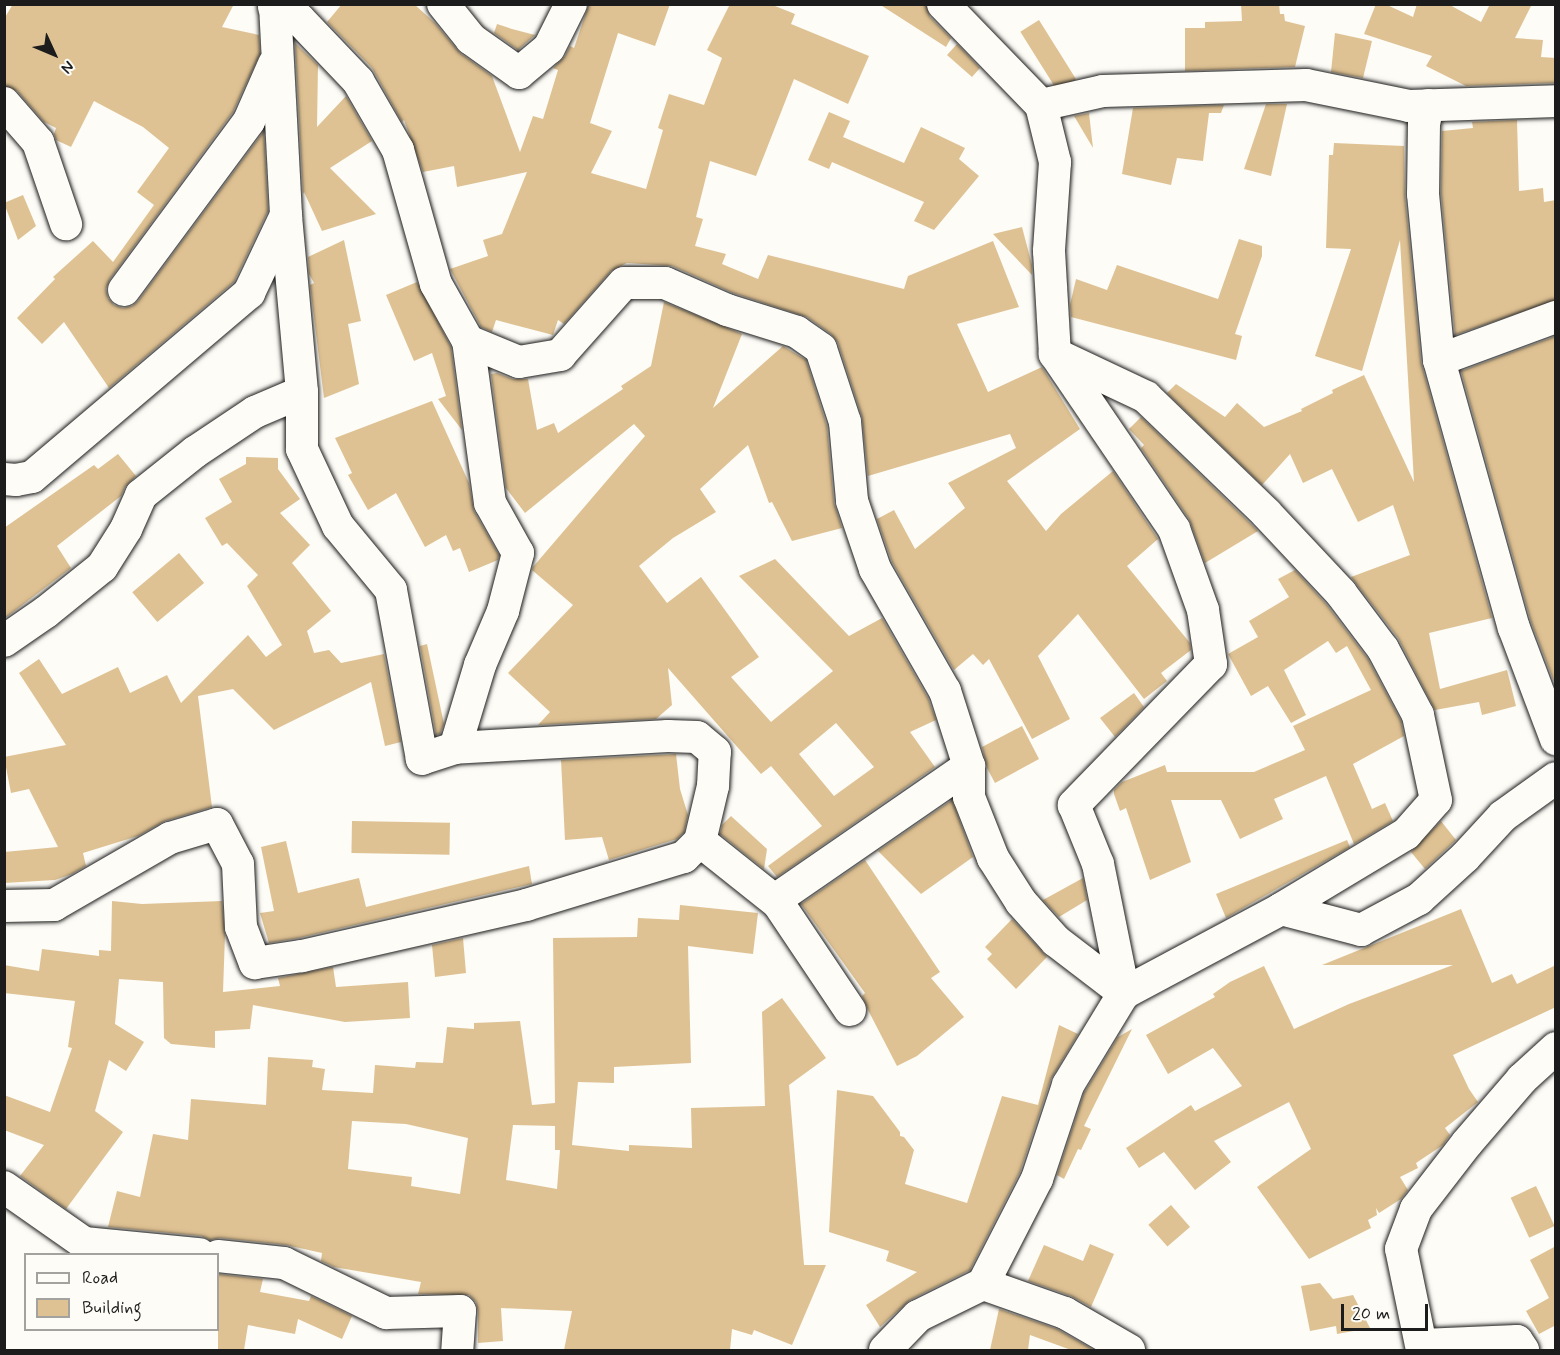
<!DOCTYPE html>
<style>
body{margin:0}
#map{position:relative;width:1560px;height:1355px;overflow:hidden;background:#fdfcf7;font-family:Mynerve,sans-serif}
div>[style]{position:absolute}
.building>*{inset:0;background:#dfc293;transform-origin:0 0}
.roads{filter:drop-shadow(0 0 2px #1c1c1c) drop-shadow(0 0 2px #1c1c1c)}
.minor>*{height:32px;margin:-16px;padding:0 16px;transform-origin:16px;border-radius:16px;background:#fdfcf7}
span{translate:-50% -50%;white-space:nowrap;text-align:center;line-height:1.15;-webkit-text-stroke:6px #fdfcf7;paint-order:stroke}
.frame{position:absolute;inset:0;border:6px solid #1c1c1c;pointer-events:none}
.legend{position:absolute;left:24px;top:1253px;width:195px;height:78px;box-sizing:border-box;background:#fdfcf7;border:2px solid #a3a29f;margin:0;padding:8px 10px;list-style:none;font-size:18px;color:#1c1c1c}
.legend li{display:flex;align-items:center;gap:12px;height:30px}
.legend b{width:30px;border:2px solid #a3a29f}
.north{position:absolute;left:24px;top:24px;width:60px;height:60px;-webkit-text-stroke:4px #fdfcf7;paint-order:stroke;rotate:134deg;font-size:16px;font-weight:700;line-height:24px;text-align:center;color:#1c1c1c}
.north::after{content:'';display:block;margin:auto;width:21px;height:27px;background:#1c1c1c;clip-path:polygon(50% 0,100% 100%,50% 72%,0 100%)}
.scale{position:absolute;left:1341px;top:1304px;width:87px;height:27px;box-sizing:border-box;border:3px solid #1c1c1c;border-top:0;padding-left:8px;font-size:18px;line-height:21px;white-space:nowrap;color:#1c1c1c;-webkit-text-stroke:4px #fdfcf7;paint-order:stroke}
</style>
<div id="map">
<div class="building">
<div style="clip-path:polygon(13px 4px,234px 4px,222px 27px,259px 35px,260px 54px,233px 112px,110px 279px,106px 289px,108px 298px,114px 305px,123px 308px,132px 306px,138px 301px,264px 131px,268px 211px,234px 282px,109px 388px,64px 322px,42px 344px,17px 318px,55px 279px,53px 277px,93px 241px,113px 262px,154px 205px,137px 192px,169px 148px,143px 127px,94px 101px,71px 147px,56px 140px,54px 134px,56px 128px,44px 122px,17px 91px,4px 86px,4px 19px)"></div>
<div style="clip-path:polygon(342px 4px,414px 4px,435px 23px,460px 53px,492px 76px,520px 152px,533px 116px,543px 119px,558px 70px,553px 68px,565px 56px,570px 46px,574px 48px,589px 4px,670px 4px,655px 46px,618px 33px,590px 123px,612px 131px,591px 173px,646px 189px,663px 130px,658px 128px,669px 94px,704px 105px,722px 58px,707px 50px,730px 4px,770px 4px,795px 14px,791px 24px,869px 56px,848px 104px,794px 79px,756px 176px,710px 161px,696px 217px,703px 219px,695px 246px,726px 254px,722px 264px,758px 279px,768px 255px,904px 289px,908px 276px,993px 241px,1019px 307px,957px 324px,988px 392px,1042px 367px,1080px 429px,1007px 481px,1046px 531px,1061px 514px,1113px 471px,1158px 539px,1127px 566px,1190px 643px,1191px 650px,1161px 673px,1167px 681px,1144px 699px,1078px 614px,1038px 656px,1070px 719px,1032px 739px,989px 659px,983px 665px,973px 654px,954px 670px,892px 562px,877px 519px,894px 510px,915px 549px,965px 508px,948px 483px,1016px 448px,1010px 434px,868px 476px,862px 417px,838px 343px,831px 334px,807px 317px,733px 293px,672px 266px,627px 263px,611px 271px,564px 324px,558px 320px,553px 335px,496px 320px,492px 332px,481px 327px,450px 269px,488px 256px,483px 240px,502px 234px,527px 172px,457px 187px,454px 166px,423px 172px,404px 120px,402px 122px,372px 68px,327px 22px)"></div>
<div style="clip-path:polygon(879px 4px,926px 4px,930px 17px,951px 38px,946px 47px)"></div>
<div style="clip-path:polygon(1241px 4px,1279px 4px,1280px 14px,1284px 14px,1285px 21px,1305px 26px,1295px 67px,1185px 71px,1185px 28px,1205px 28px,1205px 22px,1242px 21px)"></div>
<div style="clip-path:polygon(1376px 4px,1385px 4px,1413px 17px,1417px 4px,1448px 4px,1481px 22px,1490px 4px,1532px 4px,1515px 38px,1543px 40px,1541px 57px,1556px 58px,1556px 83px,1466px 86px,1426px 66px,1432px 56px,1364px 34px)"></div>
<div style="left:1039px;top:20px;width:70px;height:22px;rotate:58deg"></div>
<div style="clip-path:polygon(497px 24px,512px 29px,535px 35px,518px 50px,494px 33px)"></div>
<div style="clip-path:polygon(1335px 33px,1372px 41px,1363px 78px,1331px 72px)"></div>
<div style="clip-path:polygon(295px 43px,318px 65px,317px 127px,346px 96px,372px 141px,330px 168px,376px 214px,322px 231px,304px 192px,303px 194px)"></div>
<div style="clip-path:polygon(957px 44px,980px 68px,972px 77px,947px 55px)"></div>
<div style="clip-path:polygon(1266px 104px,1287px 104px,1271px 176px,1244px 169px)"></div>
<div style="clip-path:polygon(1224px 105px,1221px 113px,1209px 113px,1203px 161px,1177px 158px,1171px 185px,1122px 174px,1133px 108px)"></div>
<div style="clip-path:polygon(829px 112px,850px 121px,843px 137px,904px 163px,921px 127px,965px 148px,959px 159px,979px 176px,934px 230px,914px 221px,924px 202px,832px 162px,829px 169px,808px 160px)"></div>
<div style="clip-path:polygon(1089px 113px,1093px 148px,1074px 116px)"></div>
<div style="clip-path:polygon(1517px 120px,1519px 191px,1543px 188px,1544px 202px,1556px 200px,1556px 300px,1455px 335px,1441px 193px,1442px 131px,1473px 128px,1472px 122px)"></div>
<div style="clip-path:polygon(1404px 132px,1405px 196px,1421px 362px,1492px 618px,1429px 633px,1440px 689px,1507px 670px,1516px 706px,1482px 715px,1479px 702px,1435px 710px,1398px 638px,1351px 577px,1410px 555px,1393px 505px,1358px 522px,1332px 469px,1303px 483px,1290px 454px,1262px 485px,1167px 393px,1176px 384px,1225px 417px,1237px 403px,1264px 427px,1302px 411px,1301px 409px,1333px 393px,1332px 390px,1364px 375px,1414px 482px,1400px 240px,1362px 371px,1315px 356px,1351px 249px,1326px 248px,1329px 155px,1333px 155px,1334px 143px,1404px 146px)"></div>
<div style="clip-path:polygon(23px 195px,36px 226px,18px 240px,4px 203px)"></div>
<div style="clip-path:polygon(1022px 227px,1032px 265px,1032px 275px,993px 234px)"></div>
<div style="clip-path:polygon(1239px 239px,1262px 246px,1262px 256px,1235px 334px,1242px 336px,1236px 360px,1071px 317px,1070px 305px,1076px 279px,1107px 290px,1117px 265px,1218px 299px)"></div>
<div style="clip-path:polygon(344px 240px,361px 321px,348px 324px,359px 384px,324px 398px,310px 285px,314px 283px,309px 274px,308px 257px)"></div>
<div style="clip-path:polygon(417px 282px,451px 347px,462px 430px,438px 399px,446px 396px,432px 353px,414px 361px,386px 295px)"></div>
<div style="clip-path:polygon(evenodd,664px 302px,742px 334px,713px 408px,783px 346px,806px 360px,827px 426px,834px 503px,842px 528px,792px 541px,772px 502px,769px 503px,748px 445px,700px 489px,716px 512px,673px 538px,639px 566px,667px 603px,701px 577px,759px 657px,731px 677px,771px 722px,833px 671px,739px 576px,775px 559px,849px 636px,882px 618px,928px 698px,936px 720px,910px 732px,935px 767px,777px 877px,768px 866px,822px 826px,771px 766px,761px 774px,668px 668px,672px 705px,656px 719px,538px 725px,550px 712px,508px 673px,573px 605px,532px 570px,533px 567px,645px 436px,634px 424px,525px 513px,506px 488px,491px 374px,497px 373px,513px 379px,528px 379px,537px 430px,554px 423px,558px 433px,623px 389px,621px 386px,651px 366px,664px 302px,836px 723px,874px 767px,834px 796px,799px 754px,836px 723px)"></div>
<div style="clip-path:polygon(1556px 336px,1556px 687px,1531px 622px,1461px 371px)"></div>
<div style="clip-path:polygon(432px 401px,469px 483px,474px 511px,499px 555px,498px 560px,469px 572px,460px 548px,453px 551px,446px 535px,425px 547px,396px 493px,368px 510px,348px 475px,352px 473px,335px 438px)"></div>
<div style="clip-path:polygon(1141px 417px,1253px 526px,1258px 531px,1205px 563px,1189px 519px,1141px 448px,1144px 445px,1129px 429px)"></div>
<div style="clip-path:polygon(118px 454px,136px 476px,125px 487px,121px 496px,57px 546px,71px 568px,4px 619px,4px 528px,94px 465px,98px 469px)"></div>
<div style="clip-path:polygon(246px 457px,278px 458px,278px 469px,300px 499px,280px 513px,310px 545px,292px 563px,331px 611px,307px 631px,314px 653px,329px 650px,341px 663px,384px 654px,401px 742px,385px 746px,371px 682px,274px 730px,233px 689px,198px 696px,212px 807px,165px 821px,138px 836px,83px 853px,86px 866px,72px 874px,55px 880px,4px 883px,4px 852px,58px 847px,29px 789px,11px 793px,4px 757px,66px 745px,19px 673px,39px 659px,62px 694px,118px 667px,130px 693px,167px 675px,181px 703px,248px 635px,266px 657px,282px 645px,247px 586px,258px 575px,227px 543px,222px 546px,205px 518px,232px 502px,219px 479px,246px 464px)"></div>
<div style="left:179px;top:553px;width:39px;height:61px;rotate:50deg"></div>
<div style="clip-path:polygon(1295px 570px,1327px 605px,1368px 659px,1401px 721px,1404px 736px,1353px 764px,1372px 809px,1385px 803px,1393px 821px,1354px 844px,1326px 776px,1274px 799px,1283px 819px,1240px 839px,1221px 800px,1171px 800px,1191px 862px,1150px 880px,1126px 808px,1120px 811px,1114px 794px,1114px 790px,1122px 782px,1165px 765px,1167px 772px,1254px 772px,1305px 750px,1293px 726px,1371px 690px,1347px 646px,1336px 653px,1328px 641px,1284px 670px,1306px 715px,1291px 723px,1268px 686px,1251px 696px,1228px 654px,1258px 637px,1249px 621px,1289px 597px,1278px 579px)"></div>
<div style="clip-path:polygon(427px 644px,444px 724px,440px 734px,436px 735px,420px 646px)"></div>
<div style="clip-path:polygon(1134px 693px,1144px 707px,1115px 737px,1100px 718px)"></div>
<div style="clip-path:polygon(1022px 726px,1039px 759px,995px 783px,987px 768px,982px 747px)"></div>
<div style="clip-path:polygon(676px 754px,680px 789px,688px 815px,684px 832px,677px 839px,609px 860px,602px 837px,565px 840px,561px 760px)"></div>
<div style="clip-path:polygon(952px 800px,973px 857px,921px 894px,878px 851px)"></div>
<div style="clip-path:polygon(731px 816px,767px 849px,764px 869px,720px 834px,722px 825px)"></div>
<div style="left:352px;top:821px;width:98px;height:32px;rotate:1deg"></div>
<div style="clip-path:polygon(1441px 821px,1456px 840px,1425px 869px,1411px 852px)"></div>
<div style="clip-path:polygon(1347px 840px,1350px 847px,1226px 918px,1216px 894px)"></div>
<div style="clip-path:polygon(286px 841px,298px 893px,359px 878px,366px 907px,529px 866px,532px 884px,299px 938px,269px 943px,260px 913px,274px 911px,261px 847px)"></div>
<div style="clip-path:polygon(865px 860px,940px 972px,931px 978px,964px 1017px,917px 1056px,897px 1066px,868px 1010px,862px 996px,865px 993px,801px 904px)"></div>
<div style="clip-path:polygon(1083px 878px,1087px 900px,1059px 917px,1043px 900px)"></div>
<div style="clip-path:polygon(112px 901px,142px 904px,222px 901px,225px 935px,223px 992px,280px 986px,278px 978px,333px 967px,336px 987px,408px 982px,410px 1018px,345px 1022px,253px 1005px,250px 1029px,215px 1031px,215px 1048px,171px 1044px,164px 1038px,163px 982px,119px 979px,115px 1024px,144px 1042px,126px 1071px,109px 1060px,95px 1111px,123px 1132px,66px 1209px,20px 1176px,44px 1145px,4px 1130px,4px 1095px,50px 1112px,72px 1048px,68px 1047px,75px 1001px,4px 993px,4px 965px,39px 971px,42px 949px,99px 956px,99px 950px,111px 951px)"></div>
<div style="clip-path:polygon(evenodd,680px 905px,758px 913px,753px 954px,688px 946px,691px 1063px,614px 1067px,614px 1083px,578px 1082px,572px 1145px,629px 1151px,629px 1145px,692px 1148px,691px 1108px,765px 1106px,762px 1012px,782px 998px,826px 1058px,789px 1085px,804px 1265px,826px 1265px,792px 1345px,754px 1330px,752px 1335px,732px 1329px,730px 1350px,564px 1350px,572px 1311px,501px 1308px,503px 1341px,478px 1343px,478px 1312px,476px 1302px,469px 1295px,418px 1294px,421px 1282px,334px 1267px,321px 1261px,322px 1253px,286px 1245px,220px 1238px,210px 1240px,201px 1236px,108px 1227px,117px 1191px,140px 1197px,153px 1134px,188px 1140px,191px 1099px,266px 1105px,268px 1057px,313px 1060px,312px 1067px,325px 1069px,322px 1090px,373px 1093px,375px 1065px,415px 1068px,416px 1062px,443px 1063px,447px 1027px,474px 1029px,474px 1023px,520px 1021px,532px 1105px,555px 1103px,553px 938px,637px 937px,638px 918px,679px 920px,680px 905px,352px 1121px,406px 1124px,468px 1138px,460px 1194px,411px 1186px,412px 1177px,348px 1169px,352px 1121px,680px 905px,513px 1125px,555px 1126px,555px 1150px,560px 1150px,557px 1189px,506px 1180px,513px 1125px)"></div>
<div style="clip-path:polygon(1461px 909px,1492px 983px,1512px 974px,1517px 984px,1556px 965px,1556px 1007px,1453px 1055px,1469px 1089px,1478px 1102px,1445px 1128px,1450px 1135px,1443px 1145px,1416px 1163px,1418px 1168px,1400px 1177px,1408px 1190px,1401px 1199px,1379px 1213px,1376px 1208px,1377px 1215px,1368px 1220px,1371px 1228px,1309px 1259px,1257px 1187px,1311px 1149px,1289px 1102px,1214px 1141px,1231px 1162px,1195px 1190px,1164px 1152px,1139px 1168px,1126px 1148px,1191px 1105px,1195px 1111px,1242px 1086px,1213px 1048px,1168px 1074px,1146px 1035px,1215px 997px,1213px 994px,1230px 982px,1264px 966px,1294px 1029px,1349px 1004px,1453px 965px,1322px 965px)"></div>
<div style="clip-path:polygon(1012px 919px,1047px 957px,1016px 989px,987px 959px,992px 954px,985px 947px)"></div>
<div style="clip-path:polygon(463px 938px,466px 973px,435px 977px,432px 945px)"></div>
<div style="clip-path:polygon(1059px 1025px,1078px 1034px,1051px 1079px,1020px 1172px,970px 1270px,910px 1300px,880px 1327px,866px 1305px,917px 1272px,886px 1261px,889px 1251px,829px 1232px,837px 1090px,873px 1096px,900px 1132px,900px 1136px,904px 1137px,914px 1150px,905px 1184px,967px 1203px,1002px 1096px,1038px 1105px)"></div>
<div style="clip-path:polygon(1132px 1029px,1084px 1126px,1091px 1129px,1081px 1150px,1078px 1149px,1064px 1179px,1057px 1175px,1084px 1093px,1118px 1037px)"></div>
<div style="left:1536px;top:1186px;width:44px;height:28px;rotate:65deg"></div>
<div style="left:1171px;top:1205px;width:29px;height:30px;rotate:49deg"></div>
<div style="clip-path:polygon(1090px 1244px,1114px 1254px,1091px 1307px,1071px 1296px,1028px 1281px,1044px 1245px,1083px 1261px)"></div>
<div style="clip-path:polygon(1556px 1246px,1556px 1325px,1539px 1334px,1526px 1311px,1549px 1298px,1530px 1260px)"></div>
<div style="clip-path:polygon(218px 1274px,263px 1279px,260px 1292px,309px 1301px,311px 1296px,352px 1316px,342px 1339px,298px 1319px,295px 1334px,248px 1325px,244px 1350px,218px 1350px)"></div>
<div style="clip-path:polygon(1320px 1283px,1333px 1299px,1353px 1295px,1370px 1328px,1337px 1334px,1336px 1326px,1310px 1331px,1301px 1286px)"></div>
<div style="clip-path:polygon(999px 1309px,1057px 1329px,1094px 1350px,1071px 1350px,1030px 1335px,1028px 1350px,990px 1350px)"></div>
</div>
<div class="roads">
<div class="minor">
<div style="left:443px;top:4px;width:45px;rotate:51.3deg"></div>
<div style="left:471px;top:39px;width:59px;rotate:35.3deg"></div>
<div style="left:519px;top:73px;width:39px;rotate:-40deg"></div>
<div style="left:549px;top:48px;width:49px;rotate:-63.4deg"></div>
<div style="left:943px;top:4px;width:141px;rotate:45.9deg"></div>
<div style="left:1041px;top:105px;width:59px;rotate:76.2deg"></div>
<div style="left:1055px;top:162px;width:89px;rotate:93.9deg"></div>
<div style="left:1049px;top:251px;width:103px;rotate:86.7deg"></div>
<div style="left:1055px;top:354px;width:212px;rotate:55.8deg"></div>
<div style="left:1174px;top:529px;width:86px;rotate:70.3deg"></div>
<div style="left:1203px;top:610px;width:55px;rotate:81.6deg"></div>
<div style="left:1211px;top:664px;width:197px;rotate:134.2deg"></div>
<div style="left:1074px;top:805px;width:64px;rotate:67.9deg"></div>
<div style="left:1098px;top:864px;width:132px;rotate:78.6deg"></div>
<div style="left:274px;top:7px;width:28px;rotate:26deg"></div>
<div style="left:299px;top:19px;width:86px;rotate:46.4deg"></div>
<div style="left:358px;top:81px;width:80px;rotate:59.9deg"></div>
<div style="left:398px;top:150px;width:139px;rotate:74.2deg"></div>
<div style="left:436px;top:284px;width:65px;rotate:60.7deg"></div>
<div style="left:468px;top:341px;width:55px;rotate:22.4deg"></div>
<div style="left:519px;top:362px;width:42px;rotate:-9.7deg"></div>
<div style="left:560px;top:355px;width:96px;rotate:-48.4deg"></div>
<div style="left:624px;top:283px;width:41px"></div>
<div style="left:665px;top:283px;width:68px;rotate:23.5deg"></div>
<div style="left:727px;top:310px;width:73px;rotate:17.4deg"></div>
<div style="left:797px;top:332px;width:29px;rotate:35deg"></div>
<div style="left:821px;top:349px;width:77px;rotate:71.8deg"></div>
<div style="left:845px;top:422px;width:79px;rotate:84.9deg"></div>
<div style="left:852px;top:501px;width:72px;rotate:71.3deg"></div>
<div style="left:875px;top:569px;width:141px;rotate:60.2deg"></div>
<div style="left:945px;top:691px;width:79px;rotate:72.3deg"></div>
<div style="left:969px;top:766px;width:31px;rotate:90deg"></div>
<div style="left:969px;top:797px;width:66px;rotate:68.5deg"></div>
<div style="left:993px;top:858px;width:52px;rotate:57.5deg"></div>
<div style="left:1021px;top:902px;width:52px;rotate:48.1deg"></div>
<div style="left:1056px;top:941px;width:86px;rotate:37.4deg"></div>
<div style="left:4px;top:103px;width:52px;rotate:48.9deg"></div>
<div style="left:38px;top:142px;width:87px;rotate:71.1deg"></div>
<div style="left:1041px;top:105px;width:64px;rotate:-12.7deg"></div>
<div style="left:1103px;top:91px;width:203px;rotate:-1.7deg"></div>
<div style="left:1306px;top:85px;width:105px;rotate:11.5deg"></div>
<div style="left:1409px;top:106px;width:147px;rotate:-1.9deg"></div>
<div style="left:1428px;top:105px;width:19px;rotate:102deg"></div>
<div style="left:1424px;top:124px;width:70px;rotate:90.8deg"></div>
<div style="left:1423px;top:194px;width:167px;rotate:84.5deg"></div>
<div style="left:1439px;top:360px;width:278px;rotate:74.4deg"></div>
<div style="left:1514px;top:628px;width:119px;rotate:69.3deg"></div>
<div style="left:124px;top:290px;width:210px;rotate:-53.5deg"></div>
<div style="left:249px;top:121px;width:62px;rotate:-66.3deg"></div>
<div style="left:1439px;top:360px;width:125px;rotate:-20.2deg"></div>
<div style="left:4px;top:479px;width:12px;rotate:5deg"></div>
<div style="left:16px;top:480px;width:16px;rotate:-11deg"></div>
<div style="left:32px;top:477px;width:285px;rotate:-40.3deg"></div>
<div style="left:249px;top:293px;width:86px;rotate:-64.6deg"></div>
<div style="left:4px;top:641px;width:51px;rotate:-34.6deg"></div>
<div style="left:46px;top:612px;width:72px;rotate:-38.8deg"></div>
<div style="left:102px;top:567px;width:45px;rotate:-57.7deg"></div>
<div style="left:126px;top:529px;width:37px;rotate:-66deg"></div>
<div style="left:141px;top:495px;width:69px;rotate:-38.5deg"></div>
<div style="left:195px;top:452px;width:72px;rotate:-33.7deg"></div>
<div style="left:255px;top:412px;width:51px;rotate:-23.1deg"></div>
<div style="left:455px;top:748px;width:87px;rotate:-73.2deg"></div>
<div style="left:480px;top:665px;width:59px;rotate:-66.9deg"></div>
<div style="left:503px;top:611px;width:60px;rotate:-75.5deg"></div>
<div style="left:518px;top:553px;width:57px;rotate:-119.2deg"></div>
<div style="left:490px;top:503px;width:163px;rotate:-97.7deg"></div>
<div style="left:700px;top:841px;width:100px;rotate:38.5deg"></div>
<div style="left:778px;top:903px;width:129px;rotate:56.1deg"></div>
<div style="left:775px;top:900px;width:236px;rotate:-34.6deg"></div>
<div style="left:4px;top:906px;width:50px;rotate:-1.1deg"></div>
<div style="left:54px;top:905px;width:134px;rotate:-30deg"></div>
<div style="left:170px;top:838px;width:49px;rotate:-16.6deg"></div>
<div style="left:217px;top:824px;width:45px;rotate:62.3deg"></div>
<div style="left:238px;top:864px;width:63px;rotate:87.3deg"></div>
<div style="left:241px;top:927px;width:39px;rotate:69deg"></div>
<div style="left:255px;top:963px;width:48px;rotate:-8.5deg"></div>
<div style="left:302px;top:956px;width:230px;rotate:-12.8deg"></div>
<div style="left:526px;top:905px;width:165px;rotate:-16.9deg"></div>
<div style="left:684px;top:857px;width:23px;rotate:-45deg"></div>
<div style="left:700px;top:841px;width:57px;rotate:-76.7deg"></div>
<div style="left:713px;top:786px;width:34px;rotate:-87deg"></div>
<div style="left:715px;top:752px;width:23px;rotate:-140deg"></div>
<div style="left:697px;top:737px;width:29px;rotate:-178deg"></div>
<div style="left:668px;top:736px;width:213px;rotate:176.8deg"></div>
<div style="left:455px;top:748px;width:35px;rotate:162deg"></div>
<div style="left:422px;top:759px;width:172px;rotate:-100.4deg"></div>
<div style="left:391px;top:590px;width:83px;rotate:-129.6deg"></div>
<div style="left:338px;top:526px;width:85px;rotate:-115.1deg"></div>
<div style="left:302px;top:449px;width:57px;rotate:-90deg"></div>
<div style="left:302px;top:392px;width:178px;rotate:-95.2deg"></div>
<div style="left:286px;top:215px;width:211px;rotate:-93deg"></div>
<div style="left:1281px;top:909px;width:83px;rotate:14.7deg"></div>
<div style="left:1361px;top:930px;width:66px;rotate:-28.1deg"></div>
<div style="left:1419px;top:899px;width:62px;rotate:-42.4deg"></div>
<div style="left:1465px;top:857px;width:56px;rotate:-47.2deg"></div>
<div style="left:1503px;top:816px;width:65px;rotate:-35.6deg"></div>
<div style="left:4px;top:1187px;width:98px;rotate:35deg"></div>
<div style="left:84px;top:1243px;width:116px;rotate:5.5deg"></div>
<div style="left:218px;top:1256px;width:66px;rotate:6.1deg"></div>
<div style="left:284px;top:1263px;width:114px;rotate:26.1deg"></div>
<div style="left:386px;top:1313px;width:74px;rotate:-1.5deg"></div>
<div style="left:460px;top:1311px;width:39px;rotate:94deg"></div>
<div style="left:983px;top:1284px;width:87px;rotate:19.5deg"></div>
<div style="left:1065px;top:1313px;width:74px;rotate:30deg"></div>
<div style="left:1422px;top:1345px;width:95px;rotate:-2.4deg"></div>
<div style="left:1517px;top:1341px;width:11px;rotate:56deg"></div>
<div style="left:885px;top:1350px;width:47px;rotate:-45.9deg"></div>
<div style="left:918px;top:1316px;width:72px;rotate:-26.2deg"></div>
<div style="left:983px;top:1284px;width:118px;rotate:-62.8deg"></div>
<div style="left:1037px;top:1179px;width:99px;rotate:-71.7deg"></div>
<div style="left:1068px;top:1085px;width:108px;rotate:-58.7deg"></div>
<div style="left:1124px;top:993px;width:178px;rotate:-28.1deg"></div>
<div style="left:1281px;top:909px;width:146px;rotate:-31deg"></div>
<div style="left:1406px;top:834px;width:45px;rotate:-48.6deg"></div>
<div style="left:1436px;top:800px;width:87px;rotate:-102deg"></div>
<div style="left:1418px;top:715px;width:75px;rotate:-117.9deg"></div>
<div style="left:1383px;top:649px;width:70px;rotate:-126.9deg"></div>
<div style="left:1341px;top:593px;width:110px;rotate:-133.2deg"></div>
<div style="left:1266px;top:513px;width:167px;rotate:-136deg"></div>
<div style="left:1146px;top:397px;width:101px;rotate:-154.7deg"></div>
<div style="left:1422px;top:1350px;width:103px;rotate:-101.7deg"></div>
<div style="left:1401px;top:1249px;width:43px;rotate:-69.4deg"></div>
<div style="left:1416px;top:1209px;width:83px;rotate:-52.3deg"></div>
<div style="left:1467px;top:1143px;width:84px;rotate:-49.3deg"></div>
<div style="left:1522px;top:1079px;width:46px;rotate:-42.4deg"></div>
</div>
</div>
<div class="frame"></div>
<ul class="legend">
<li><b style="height:8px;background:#fdfcf7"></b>Road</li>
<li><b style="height:16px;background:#dfc293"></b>Building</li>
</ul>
<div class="north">N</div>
<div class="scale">20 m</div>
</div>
